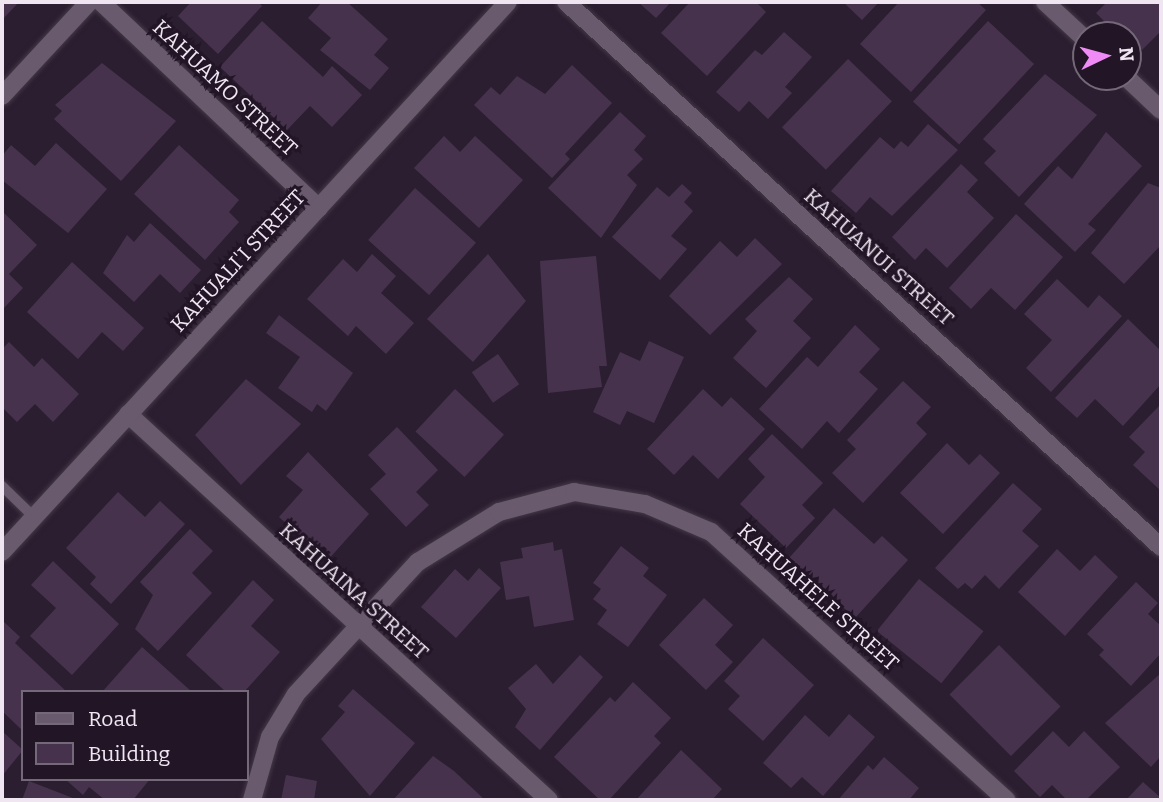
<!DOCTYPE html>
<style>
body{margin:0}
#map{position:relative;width:1163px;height:802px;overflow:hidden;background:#2b1e30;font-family:Bitter,serif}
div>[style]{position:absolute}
.building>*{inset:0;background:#47324d;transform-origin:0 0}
.roads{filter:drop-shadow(0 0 2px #443947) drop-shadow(0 0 2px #443947)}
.lane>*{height:10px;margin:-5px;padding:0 5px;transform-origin:5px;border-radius:5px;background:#695a6e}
.street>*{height:18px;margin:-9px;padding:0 9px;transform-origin:9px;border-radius:9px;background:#695a6e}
.secondary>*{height:18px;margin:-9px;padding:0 9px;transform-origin:9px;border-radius:9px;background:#695a6e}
span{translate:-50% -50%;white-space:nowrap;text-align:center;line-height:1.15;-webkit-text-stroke:6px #221526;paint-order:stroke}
.street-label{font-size:21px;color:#efe6f2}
.frame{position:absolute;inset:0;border:4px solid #efe6f2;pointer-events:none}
.legend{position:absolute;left:21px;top:690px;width:228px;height:91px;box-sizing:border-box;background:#221526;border:2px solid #746978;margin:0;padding:9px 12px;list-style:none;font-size:21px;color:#efe6f2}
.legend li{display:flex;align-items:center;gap:14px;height:35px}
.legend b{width:35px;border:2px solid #746978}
.north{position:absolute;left:1072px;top:21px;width:70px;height:70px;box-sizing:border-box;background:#221526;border:2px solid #746978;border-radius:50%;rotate:85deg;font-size:19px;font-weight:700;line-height:28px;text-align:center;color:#efe6f2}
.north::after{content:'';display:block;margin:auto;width:24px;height:32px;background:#f08bf6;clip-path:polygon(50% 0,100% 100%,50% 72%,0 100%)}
</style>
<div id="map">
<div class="building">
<div style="clip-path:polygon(2px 2px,19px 2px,2px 20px)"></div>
<div style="clip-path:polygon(191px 2px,258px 2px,262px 6px,218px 54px,178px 16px)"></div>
<div style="clip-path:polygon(322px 2px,347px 2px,388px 39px,374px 55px,389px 68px,370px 90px,320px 50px,331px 38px,308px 18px)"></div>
<div style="clip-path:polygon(638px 2px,671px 2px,656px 18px)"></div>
<div style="clip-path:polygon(690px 2px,756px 2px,766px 12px,707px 76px,661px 33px)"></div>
<div style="clip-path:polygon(843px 2px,879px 2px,862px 20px)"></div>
<div style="clip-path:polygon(899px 2px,977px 2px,986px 10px,911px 92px,860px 44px)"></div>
<div style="clip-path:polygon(1107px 2px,1161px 2px,1161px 31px,1142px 50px,1134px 42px,1130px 47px,1128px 35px,1118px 35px,1096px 13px)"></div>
<div style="clip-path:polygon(262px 21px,323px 77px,332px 66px,362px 95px,332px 127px,310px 106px,287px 130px,220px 67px)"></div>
<div style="left:988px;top:21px;width:63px;height:110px;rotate:43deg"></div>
<div style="clip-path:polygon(784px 32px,812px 57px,785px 87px,792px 93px,768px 119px,749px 101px,739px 112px,716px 92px,755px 50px,762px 55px)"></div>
<div style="left:848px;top:59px;width:61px;height:95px;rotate:44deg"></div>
<div style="clip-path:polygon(102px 63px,176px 121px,121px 181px,54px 119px,62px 111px,55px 105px)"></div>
<div style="clip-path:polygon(572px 65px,612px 103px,565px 154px,570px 159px,552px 178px,474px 105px,491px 87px,500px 95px,517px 76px,545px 94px)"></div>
<div style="clip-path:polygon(1045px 74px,1097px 115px,1019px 197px,984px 163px,996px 151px,983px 139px)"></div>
<div style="clip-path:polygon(620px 112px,646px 136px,634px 150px,643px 159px,627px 175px,637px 185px,601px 238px,548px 188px)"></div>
<div style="clip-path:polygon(928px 124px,958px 150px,892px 216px,870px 197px,856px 213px,831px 191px,880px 137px,894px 149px,901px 141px,908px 147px)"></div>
<div style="clip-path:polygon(1106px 132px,1142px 166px,1088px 224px,1096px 230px,1075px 252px,1024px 204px,1058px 166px,1072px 179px)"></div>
<div style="clip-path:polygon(444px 136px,460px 152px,475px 136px,523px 180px,479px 228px,414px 168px)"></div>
<div style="clip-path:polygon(56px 143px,107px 189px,68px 233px,2px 180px,2px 156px,11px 145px,35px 166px)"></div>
<div style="clip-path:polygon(179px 145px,239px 200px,229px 212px,239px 222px,205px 260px,134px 194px)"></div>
<div style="clip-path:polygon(961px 164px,978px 180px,967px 192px,994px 218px,947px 268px,926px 248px,915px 260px,892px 237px)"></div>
<div style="clip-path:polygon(1148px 183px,1161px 188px,1161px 245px,1124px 284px,1091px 253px)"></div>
<div style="clip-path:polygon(682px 184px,692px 193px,684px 202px,693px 211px,671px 236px,687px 249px,660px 280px,612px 237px,657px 187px,669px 197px)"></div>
<div style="left:415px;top:188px;width:82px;height:70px;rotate:42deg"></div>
<div style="clip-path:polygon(2px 211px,37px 245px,9px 274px,23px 288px,2px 310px)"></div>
<div style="clip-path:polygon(1016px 214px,1063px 257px,1015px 310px,991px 288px,971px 309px,949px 288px)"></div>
<div style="clip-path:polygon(150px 223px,201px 270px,180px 293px,160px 274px,134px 302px,103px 273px,127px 235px,134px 242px)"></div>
<div style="clip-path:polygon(755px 238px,782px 264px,710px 335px,669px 296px,720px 241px,737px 257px)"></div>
<div style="clip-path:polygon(372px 254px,396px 276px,381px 293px,414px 323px,386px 354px,356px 326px,348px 336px,307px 299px,343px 259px,357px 272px)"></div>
<div style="clip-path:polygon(488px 254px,526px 301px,473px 362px,427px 319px)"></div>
<div style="clip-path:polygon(596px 256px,607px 366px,599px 366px,602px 387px,548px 393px,540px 261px)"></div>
<div style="clip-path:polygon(72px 262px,144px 328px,123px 351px,102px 332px,78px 359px,27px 312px)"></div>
<div style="clip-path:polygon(789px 277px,813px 299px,793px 321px,811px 338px,766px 388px,733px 358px,757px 331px,745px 319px)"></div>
<div style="clip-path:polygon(1057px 279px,1088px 308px,1099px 295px,1122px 316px,1051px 392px,1026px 368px,1052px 340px,1024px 314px)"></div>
<div style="clip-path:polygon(279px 315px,353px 373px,326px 411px,317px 404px,312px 412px,278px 388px,300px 357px,266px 333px)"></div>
<div style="clip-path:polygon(1128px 319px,1161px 351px,1161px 384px,1123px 426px,1095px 399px,1077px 418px,1055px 398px)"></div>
<div style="clip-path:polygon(855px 325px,880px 349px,859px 372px,878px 389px,839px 433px,827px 421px,802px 449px,759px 409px,807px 357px,818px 367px)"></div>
<div style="clip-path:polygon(649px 341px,684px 357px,654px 423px,627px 411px,620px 425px,593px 412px,620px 352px,640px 361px)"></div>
<div style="clip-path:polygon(9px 342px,34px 367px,42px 358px,79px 394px,53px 422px,35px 404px,17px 422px,2px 407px,2px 349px)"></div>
<div style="left:498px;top:354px;width:37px;height:32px;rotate:55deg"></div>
<div style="clip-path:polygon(246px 379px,301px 424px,241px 485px,195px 435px)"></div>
<div style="clip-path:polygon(903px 381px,931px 407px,916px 423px,927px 434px,863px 503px,832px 473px,856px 449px,847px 440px)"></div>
<div style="left:455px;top:389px;width:67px;height:58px;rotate:43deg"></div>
<div style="clip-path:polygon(703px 389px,722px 407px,731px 397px,765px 429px,718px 479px,693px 455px,674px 475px,647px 449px)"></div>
<div style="clip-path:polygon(1161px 404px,1161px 489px,1160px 490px,1133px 465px,1145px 452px,1129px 437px)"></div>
<div style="clip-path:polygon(397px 427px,438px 470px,416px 492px,429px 505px,406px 527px,370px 489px,386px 474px,368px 455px)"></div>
<div style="clip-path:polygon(772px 434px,823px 483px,802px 505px,815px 518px,786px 548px,740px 504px,765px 477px,748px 459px)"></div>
<div style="clip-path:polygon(947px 443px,969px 465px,980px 454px,1000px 473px,943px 534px,900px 493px)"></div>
<div style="clip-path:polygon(308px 452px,369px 514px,327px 561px,279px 517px,303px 490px,286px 476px)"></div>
<div style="clip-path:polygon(1013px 483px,1042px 509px,1022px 531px,1039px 546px,999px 589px,985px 575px,972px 589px,965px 583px,958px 589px,935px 568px)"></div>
<div style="clip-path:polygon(118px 492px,145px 517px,160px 501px,185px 524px,111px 604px,90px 584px,96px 577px,66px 548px)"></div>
<div style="clip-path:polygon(834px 508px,874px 544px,882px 536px,908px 560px,855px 618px,789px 558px)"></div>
<div style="clip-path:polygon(190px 529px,213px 551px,192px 573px,212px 593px,158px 651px,135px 629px,153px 595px,140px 582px)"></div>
<div style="clip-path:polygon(553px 542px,554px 551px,562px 549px,574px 620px,534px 627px,529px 596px,506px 600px,500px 562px,523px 558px,521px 548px)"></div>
<div style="clip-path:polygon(621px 546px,649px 568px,643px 576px,667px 595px,628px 647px,597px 624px,607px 610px,593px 599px,601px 589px,593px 583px)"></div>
<div style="clip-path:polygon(1057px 549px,1080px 571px,1095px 555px,1118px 577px,1065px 636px,1018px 592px)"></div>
<div style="clip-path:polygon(53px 561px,119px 624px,72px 675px,30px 636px,56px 608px,31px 585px)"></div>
<div style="clip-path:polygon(479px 568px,501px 588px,456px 638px,421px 607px,455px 569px,468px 581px)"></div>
<div style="left:919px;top:579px;width:83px;height:67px;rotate:39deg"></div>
<div style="clip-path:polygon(253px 580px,274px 600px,251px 626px,280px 652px,244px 692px,226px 692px,186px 655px)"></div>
<div style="clip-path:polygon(1136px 582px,1158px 603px,1148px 614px,1161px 626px,1161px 653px,1131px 686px,1099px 655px,1104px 650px,1087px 634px)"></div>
<div style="clip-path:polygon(704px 598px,733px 625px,715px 645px,733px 662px,706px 690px,659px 645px)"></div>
<div style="clip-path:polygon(2px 620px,20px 637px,15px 643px,67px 692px,23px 692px,23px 731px,2px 711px)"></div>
<div style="clip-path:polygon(763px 638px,814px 685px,763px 741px,728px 709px,740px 696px,724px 681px)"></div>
<div style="left:999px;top:645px;width:87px;height:70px;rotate:45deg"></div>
<div style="clip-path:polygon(142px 647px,192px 692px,102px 692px)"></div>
<div style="clip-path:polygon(580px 655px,603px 677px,540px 750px,515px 727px,526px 709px,508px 688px,536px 664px,553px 684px)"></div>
<div style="clip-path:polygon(1161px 673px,1161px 756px,1151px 767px,1105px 723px)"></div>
<div style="clip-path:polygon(633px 682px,671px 718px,654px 736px,661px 743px,609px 800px,600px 800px,554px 757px,610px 697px,615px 702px)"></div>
<div style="clip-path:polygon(353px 689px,415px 743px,370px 796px,321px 739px,345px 712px,338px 706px)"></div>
<div style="clip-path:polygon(849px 714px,875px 737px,823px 796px,802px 777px,791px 788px,763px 763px,805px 715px,829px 737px)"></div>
<div style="clip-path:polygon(2px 731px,23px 750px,2px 776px)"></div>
<div style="clip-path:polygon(1053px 731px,1069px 747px,1084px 731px,1120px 767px,1086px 800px,1067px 800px,1052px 785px,1040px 797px,1014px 771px)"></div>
<div style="clip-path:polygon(681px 750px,722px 789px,712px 800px,636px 800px)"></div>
<div style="clip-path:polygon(433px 756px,454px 771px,485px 800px,393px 800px)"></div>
<div style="clip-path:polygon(884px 757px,919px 788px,909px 800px,838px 800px,868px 765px,873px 770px)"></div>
<div style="clip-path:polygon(286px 775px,317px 781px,314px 800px,281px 800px)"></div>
<div style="clip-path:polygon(65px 779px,150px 779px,133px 800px,105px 800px,89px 787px,83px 795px)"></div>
<div style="clip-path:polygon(29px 781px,78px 800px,22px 800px)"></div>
<div style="clip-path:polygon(1143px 782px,1161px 798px,1161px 800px,1126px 800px)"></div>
</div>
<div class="roads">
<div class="lane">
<div style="left:2px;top:486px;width:45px;rotate:44.1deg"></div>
</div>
<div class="street">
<div style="left:101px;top:2px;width:300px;rotate:43.4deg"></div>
<div style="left:1045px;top:2px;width:56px;rotate:42.8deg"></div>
<div style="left:1126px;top:77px;width:48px;rotate:43.3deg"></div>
<div style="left:2px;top:96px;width:128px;rotate:-47.2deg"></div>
<div style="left:128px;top:414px;width:571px;rotate:42.52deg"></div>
<div style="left:252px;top:800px;width:66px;rotate:-74.1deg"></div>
<div style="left:270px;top:737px;width:50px;rotate:-58.8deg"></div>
<div style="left:296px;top:694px;width:180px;rotate:-47.3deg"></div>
<div style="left:418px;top:562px;width:95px;rotate:-31.7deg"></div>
<div style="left:499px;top:512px;width:78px;rotate:-14.9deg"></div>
<div style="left:574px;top:492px;width:72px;rotate:9.6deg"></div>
<div style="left:645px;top:504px;width:72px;rotate:23deg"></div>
<div style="left:711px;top:532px;width:399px;rotate:42.2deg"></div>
</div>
<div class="secondary">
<div style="left:566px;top:2px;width:807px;rotate:42.49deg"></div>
<div style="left:2px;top:552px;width:747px;rotate:-47.39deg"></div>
</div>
</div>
<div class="street-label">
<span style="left:225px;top:88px;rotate:43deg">KAHUAMO STREET</span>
<span style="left:879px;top:257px;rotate:42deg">KAHUANUI STREET</span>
<span style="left:238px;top:261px;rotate:-47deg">KAHUALI'I STREET</span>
<span style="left:354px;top:591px;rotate:42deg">KAHUAINA STREET</span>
<span style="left:818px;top:597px;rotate:42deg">KAHUAHELE STREET</span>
</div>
<div class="frame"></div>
<ul class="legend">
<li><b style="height:9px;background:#695a6e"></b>Road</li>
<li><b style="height:19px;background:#47324d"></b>Building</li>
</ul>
<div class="north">N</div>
</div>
